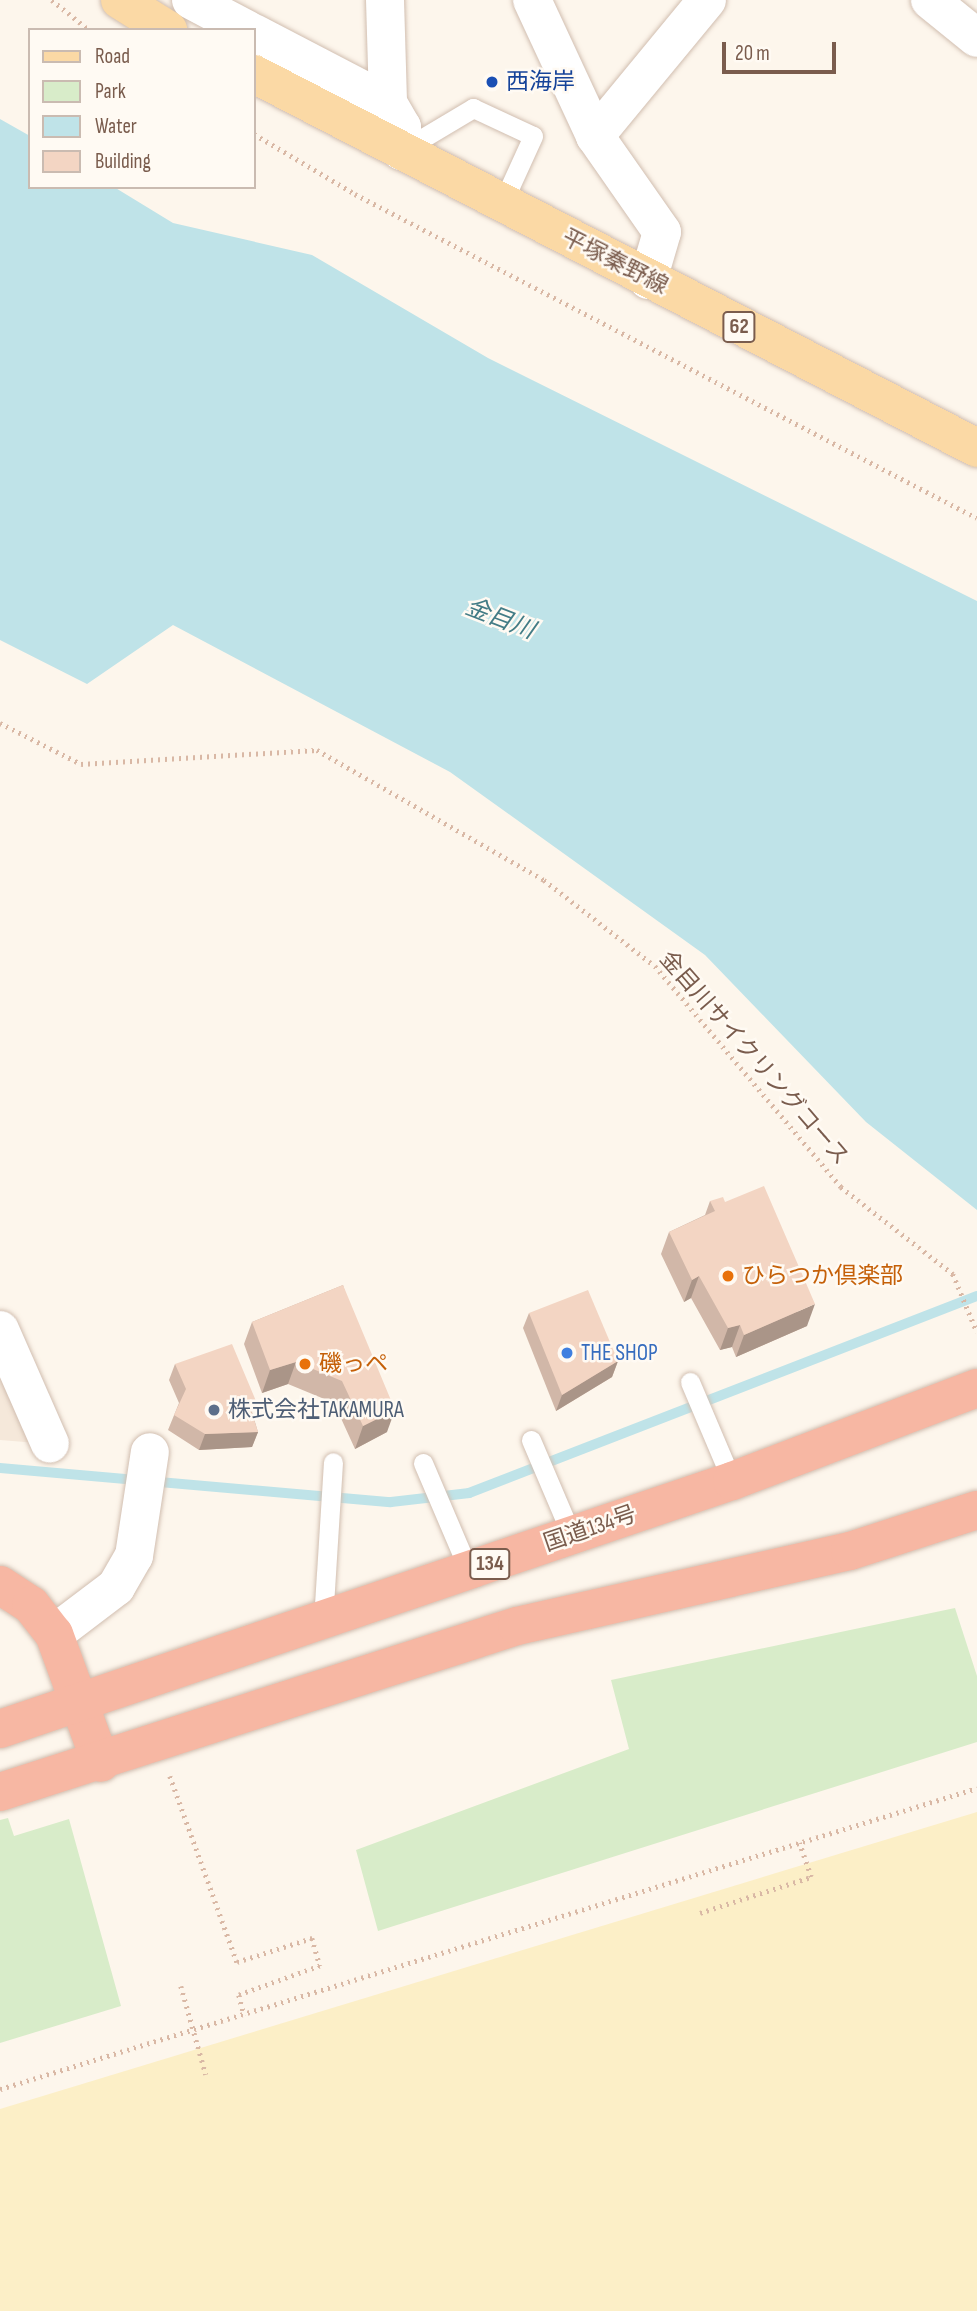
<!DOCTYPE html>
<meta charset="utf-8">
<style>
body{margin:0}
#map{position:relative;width:977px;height:2311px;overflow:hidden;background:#fdf6ec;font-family:"Sofia Sans Condensed","Noto Sans JP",sans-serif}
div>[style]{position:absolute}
.residential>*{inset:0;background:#f5e8da}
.green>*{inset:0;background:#d8ecc9}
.sand>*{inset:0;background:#fcefc7}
.water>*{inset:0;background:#bfe3e8}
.stream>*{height:10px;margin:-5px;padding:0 5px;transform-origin:5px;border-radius:5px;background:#bfe3e8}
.path>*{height:4.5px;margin-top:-2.25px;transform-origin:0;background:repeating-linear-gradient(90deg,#d9b8a5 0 2px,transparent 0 7px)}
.roads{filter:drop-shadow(0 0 2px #d1beb0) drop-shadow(0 0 2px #d1beb0)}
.lane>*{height:19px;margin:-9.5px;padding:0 9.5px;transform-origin:9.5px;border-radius:9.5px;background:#fff}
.street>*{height:38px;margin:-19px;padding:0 19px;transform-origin:19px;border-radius:19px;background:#fff}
.primary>*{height:38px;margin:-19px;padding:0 19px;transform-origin:19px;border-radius:19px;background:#fbd9a5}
.highway>*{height:38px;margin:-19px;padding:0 19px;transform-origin:19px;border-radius:19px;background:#f7b7a3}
.wall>*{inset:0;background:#d1b7a8}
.shaded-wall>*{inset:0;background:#aa9588}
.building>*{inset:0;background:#f3d5c3}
.dots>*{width:19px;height:19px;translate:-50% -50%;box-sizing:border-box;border:4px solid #fffaf3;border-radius:50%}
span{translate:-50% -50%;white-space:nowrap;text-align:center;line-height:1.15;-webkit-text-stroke:5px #fffaf3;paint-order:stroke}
.shield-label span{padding:2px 5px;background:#fffaf3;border:2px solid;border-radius:5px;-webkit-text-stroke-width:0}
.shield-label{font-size:21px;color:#7a5c4d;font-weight:700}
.transit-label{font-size:23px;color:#164399}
.left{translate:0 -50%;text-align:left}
.street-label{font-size:23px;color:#7a5c4d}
.food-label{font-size:23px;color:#c56008}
.shop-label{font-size:23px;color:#366cbe}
.service-label{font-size:23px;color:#4e5e75}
.water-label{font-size:24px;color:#437c86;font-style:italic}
.legend{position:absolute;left:28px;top:28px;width:228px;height:161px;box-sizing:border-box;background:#fffaf3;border:2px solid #cabbb1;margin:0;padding:9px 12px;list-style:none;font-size:21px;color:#7a5c4d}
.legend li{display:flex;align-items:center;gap:14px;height:35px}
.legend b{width:35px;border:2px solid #cabbb1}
.scale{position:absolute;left:722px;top:42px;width:114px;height:32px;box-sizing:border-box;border:4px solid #7a5c4d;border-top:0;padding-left:9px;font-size:21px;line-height:24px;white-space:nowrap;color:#7a5c4d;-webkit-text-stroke:5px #fffaf3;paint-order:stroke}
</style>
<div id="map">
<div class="residential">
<div style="clip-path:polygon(0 1330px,50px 1444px,0 1440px)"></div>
</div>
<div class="green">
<div style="clip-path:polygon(955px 1608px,977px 1676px,977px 1742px,378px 1931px,356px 1850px,629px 1749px,611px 1680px)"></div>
<div style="clip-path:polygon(8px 1818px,14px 1836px,69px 1819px,121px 2006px,0 2043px,0 1820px)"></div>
</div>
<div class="sand">
<div style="clip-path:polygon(977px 1812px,977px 2311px,0 2311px,0 2109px)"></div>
</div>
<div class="water">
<div style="clip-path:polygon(0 119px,30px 136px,30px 187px,114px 187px,173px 223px,312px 255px,488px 358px,977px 601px,977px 1210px,866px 1122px,705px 955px,450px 772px,173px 625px,87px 684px,0 640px)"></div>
</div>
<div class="stream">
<div style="left:0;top:1468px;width:392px;rotate:5deg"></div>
<div style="left:391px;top:1502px;width:79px;rotate:-6.6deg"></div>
<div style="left:469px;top:1493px;width:545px;rotate:-21.2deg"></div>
</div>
<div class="path">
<div style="left:52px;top:0;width:48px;rotate:39deg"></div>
<div style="left:254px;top:134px;width:117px;rotate:30.7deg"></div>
<div style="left:355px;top:194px;width:701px;rotate:27.52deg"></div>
<div style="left:0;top:723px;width:91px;rotate:26.8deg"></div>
<div style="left:81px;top:764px;width:236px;rotate:-3.4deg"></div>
<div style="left:317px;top:750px;width:262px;rotate:29.8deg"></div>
<div style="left:544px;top:880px;width:140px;rotate:37.8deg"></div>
<div style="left:655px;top:966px;width:289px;rotate:49.9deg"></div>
<div style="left:841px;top:1187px;width:142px;rotate:37.8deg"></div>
<div style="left:953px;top:1274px;width:63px;rotate:67.5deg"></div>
<div style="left:170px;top:1776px;width:198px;rotate:70.2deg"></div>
<div style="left:237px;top:1962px;width:79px;rotate:-17.7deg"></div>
<div style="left:312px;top:1938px;width:29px;rotate:74deg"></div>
<div style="left:320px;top:1966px;width:86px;rotate:160.3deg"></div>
<div style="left:239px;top:1995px;width:21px;rotate:76deg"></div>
<div style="left:700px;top:1913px;width:117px;rotate:-18deg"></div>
<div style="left:811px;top:1877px;width:36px;rotate:-109deg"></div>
<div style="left:181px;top:1986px;width:92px;rotate:74.3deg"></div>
<div style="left:0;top:2089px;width:1022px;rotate:-17.12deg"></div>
</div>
<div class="roads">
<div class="lane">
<div style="left:401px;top:151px;width:84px;rotate:-30.8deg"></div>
<div style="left:473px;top:108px;width:66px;rotate:25deg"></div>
<div style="left:533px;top:136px;width:75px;rotate:114.5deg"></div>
<div style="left:690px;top:1382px;width:108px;rotate:67deg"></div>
<div style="left:531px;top:1440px;width:104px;rotate:66.9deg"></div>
<div style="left:423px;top:1463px;width:117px;rotate:66.9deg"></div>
<div style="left:323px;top:1621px;width:159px;rotate:-86.4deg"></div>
</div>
<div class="street">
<div style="left:191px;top:0;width:64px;rotate:27.8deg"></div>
<div style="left:385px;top:0;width:103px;rotate:88.3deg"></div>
<div style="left:388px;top:103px;width:28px;rotate:60deg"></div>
<div style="left:402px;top:127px;width:24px;rotate:92deg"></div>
<div style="left:532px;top:0;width:150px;rotate:65.1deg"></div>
<div style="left:595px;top:136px;width:117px;rotate:55.1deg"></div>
<div style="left:662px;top:232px;width:50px;rotate:106.3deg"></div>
<div style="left:930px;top:0;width:60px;rotate:39deg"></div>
<div style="left:254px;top:33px;width:151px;rotate:27.6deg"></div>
<div style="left:595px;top:136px;width:176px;rotate:-50.5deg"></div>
<div style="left:0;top:1330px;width:124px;rotate:66.3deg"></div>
<div style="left:54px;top:1634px;width:78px;rotate:-37.2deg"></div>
<div style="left:116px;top:1587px;width:36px;rotate:-60deg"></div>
<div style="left:134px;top:1556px;width:105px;rotate:-81.3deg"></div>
</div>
<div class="primary">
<div style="left:120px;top:0;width:57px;rotate:32deg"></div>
<div style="left:254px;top:74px;width:814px;rotate:27.35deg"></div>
</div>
<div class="highway">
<div style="left:0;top:1585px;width:37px;rotate:33deg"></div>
<div style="left:31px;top:1605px;width:37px;rotate:52deg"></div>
<div style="left:54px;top:1634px;width:137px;rotate:70deg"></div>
<div style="left:0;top:1729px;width:773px;rotate:-18.72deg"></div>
<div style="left:732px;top:1481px;width:262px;rotate:-20.8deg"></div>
<div style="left:0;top:1792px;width:543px;rotate:-17.8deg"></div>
<div style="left:517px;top:1626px;width:341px;rotate:-12.7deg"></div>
<div style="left:850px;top:1551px;width:133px;rotate:-17.9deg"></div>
</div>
</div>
<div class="wall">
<div style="clip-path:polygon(710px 1201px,725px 1202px,807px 1326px,736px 1357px,732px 1347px,720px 1350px,691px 1298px,684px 1302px,661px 1254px,669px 1232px,705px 1215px)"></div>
<div style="clip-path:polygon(343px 1285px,387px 1432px,355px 1449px,334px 1403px,288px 1384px,262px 1393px,244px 1344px,252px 1322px)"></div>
<div style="clip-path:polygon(529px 1313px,618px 1361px,612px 1377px,556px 1411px,523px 1328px)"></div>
<div style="clip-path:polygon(175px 1364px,252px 1412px,258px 1432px,252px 1447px,199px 1450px,168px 1430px,179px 1403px,169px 1380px)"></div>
</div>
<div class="shaded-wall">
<div style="clip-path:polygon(699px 1276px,691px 1298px,684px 1302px,692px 1280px)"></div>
<div style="clip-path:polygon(815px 1304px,807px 1326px,736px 1357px,744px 1335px)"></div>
<div style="clip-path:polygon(740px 1325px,732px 1347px,720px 1350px,728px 1328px)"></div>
<div style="clip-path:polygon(618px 1361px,612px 1377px,556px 1411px,562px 1395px)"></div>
<div style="clip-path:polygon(296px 1362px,288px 1384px,262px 1393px,270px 1370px)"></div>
<div style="clip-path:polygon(256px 1401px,250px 1417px,249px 1404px)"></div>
<div style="clip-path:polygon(395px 1410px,387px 1432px,355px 1449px,363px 1426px)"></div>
<div style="clip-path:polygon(258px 1432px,252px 1447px,199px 1450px,205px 1434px)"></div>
</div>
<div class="building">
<div style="clip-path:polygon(764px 1186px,815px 1304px,744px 1335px,740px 1325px,728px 1328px,699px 1276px,692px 1280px,669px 1232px,715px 1211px,710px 1201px,723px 1197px,725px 1202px)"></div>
<div style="clip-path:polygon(343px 1285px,395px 1410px,363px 1426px,342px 1381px,296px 1362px,270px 1370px,252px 1322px)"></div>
<div style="clip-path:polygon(588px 1290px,618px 1361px,562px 1395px,529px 1313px)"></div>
<div style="clip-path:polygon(232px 1344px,256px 1401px,249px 1404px,258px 1432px,205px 1434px,174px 1415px,186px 1389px,175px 1364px)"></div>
</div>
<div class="dots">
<div style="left:492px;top:82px;background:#1a4fb4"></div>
<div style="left:728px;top:1276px;background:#e8710a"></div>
<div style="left:567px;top:1353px;background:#3f7fe0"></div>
<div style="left:305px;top:1364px;background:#e8710a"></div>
<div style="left:214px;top:1410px;background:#5c6f8a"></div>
</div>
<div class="shield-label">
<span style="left:739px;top:327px">62</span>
<span style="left:490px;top:1564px">134</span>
</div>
<div class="transit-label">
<span class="left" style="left:506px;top:82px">西海岸</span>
</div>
<div class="street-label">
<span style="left:615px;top:262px;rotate:27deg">平塚秦野線</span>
<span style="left:754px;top:1058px;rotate:49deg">金目川サイクリングコース</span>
<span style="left:590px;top:1529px;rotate:-19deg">国道134号</span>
</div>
<div class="food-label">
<span class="left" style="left:742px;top:1276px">ひらつか倶楽部</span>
<span class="left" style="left:319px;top:1364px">磯っペ</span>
</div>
<div class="shop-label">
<span class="left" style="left:581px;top:1353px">THE SHOP</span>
</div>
<div class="service-label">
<span class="left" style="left:228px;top:1410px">株式会社TAKAMURA</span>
</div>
<div class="water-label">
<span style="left:500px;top:619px;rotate:21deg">金目川</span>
</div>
<ul class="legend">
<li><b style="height:9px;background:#fbd9a5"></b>Road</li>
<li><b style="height:19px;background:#d8ecc9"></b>Park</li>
<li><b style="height:19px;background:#bfe3e8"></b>Water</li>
<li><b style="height:19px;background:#f3d5c3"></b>Building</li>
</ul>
<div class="scale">20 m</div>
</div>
